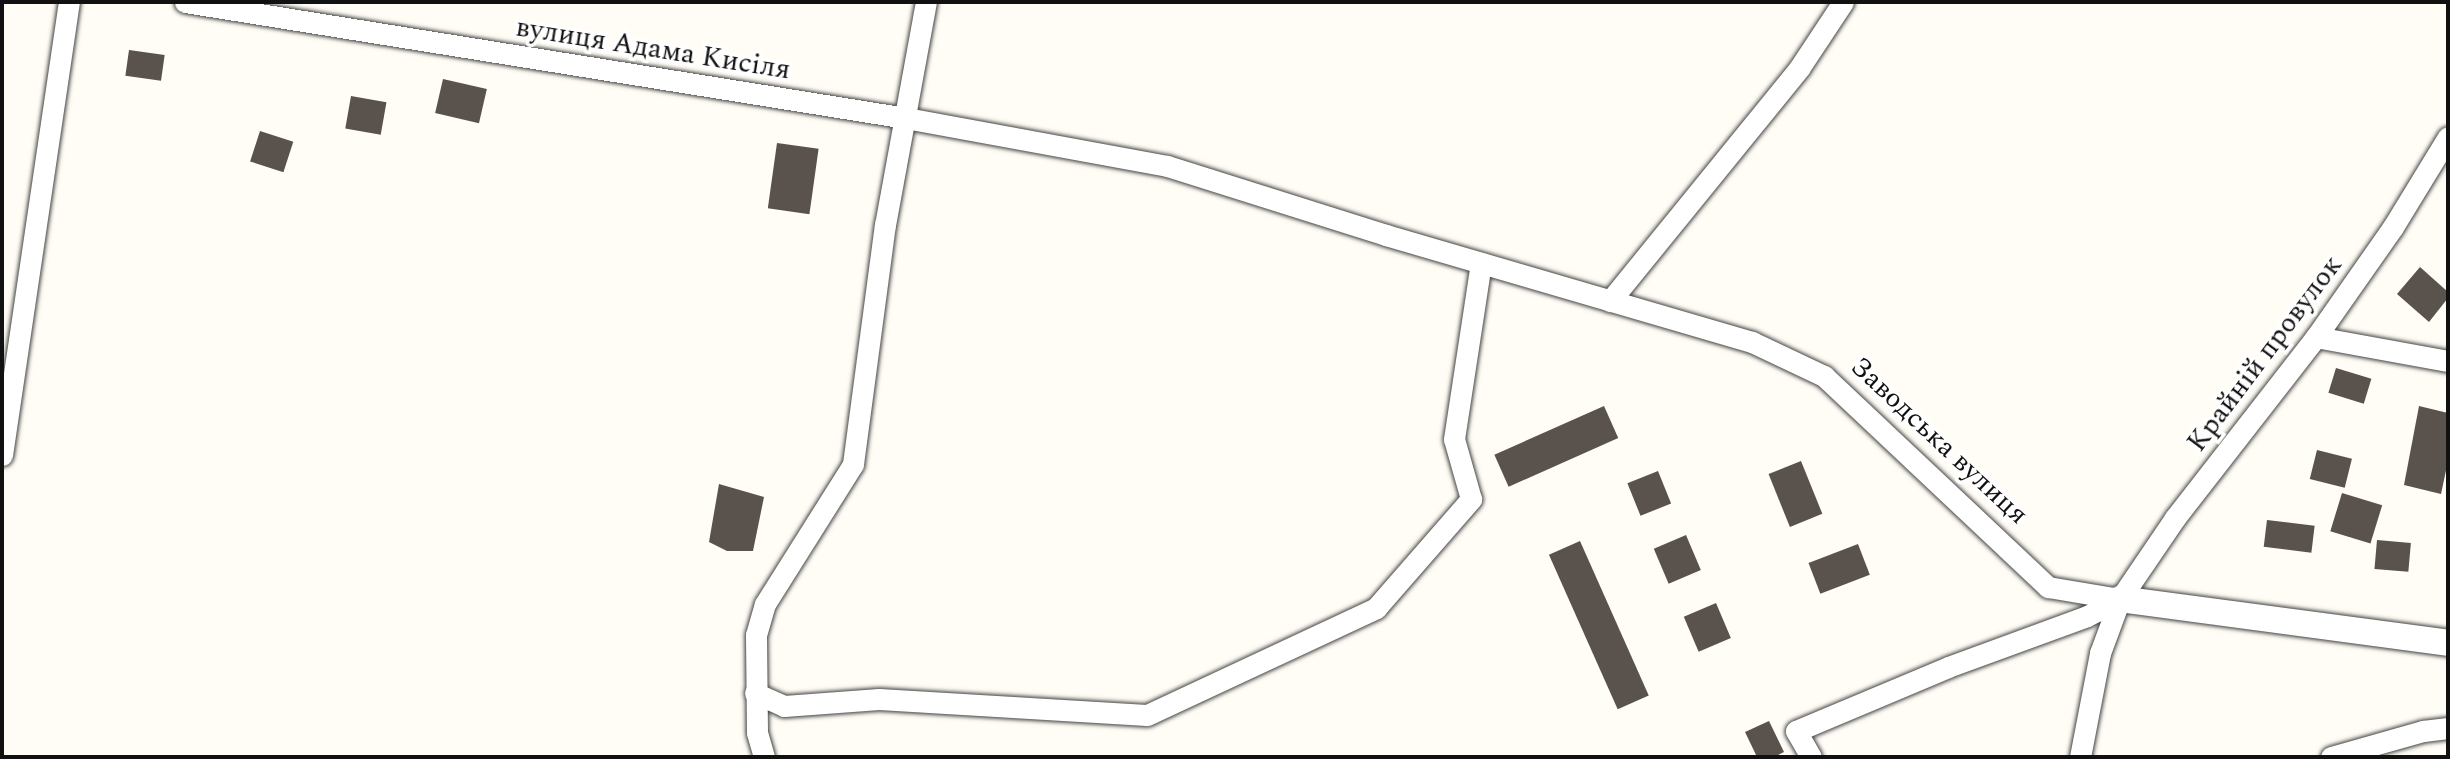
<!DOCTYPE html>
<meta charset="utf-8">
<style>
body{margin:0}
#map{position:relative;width:2450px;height:759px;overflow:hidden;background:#fffdf5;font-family:Spectral,serif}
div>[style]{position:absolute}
.building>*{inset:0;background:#5a524d;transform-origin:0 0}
.roads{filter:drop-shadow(0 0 2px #444) drop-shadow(0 0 2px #444)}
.minor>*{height:21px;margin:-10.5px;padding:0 10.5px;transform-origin:10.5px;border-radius:10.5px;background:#fff}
.tertiary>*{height:26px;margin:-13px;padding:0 13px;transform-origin:13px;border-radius:13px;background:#fff}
span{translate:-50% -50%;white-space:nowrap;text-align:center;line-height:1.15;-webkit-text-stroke:7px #fff;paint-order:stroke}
.street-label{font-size:28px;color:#111}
.frame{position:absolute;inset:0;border:4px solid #111;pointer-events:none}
</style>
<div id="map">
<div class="building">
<div style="left:129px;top:50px;width:36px;height:26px;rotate:8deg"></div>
<div style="left:443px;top:79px;width:45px;height:35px;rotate:13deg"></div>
<div style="left:351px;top:96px;width:36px;height:33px;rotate:10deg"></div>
<div style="left:260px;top:131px;width:35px;height:32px;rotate:18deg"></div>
<div style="left:777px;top:143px;width:42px;height:66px;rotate:8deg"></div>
<div style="clip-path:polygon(2420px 267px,2448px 292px,2448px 298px,2429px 322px,2397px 294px)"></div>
<div style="left:2336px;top:368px;width:37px;height:26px;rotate:17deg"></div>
<div style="left:1604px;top:406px;width:35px;height:120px;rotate:66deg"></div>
<div style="clip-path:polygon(2419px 406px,2448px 413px,2448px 461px,2441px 494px,2404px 485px)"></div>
<div style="left:2317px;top:450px;width:36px;height:30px;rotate:14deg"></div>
<div style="left:1801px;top:461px;width:57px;height:35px;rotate:68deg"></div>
<div style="left:1658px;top:471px;width:35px;height:33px;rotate:68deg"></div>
<div style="clip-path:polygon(719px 484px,764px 497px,753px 551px,727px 551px,709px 542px)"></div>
<div style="left:2342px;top:493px;width:42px;height:40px;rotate:17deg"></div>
<div style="left:2267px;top:520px;width:48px;height:27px;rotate:7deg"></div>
<div style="left:1686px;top:535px;width:38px;height:35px;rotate:67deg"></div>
<div style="left:2377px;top:540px;width:34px;height:29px;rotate:5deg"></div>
<div style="left:1580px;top:541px;width:169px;height:34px;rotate:66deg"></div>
<div style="left:1858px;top:544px;width:33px;height:53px;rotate:69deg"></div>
<div style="left:1716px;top:603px;width:38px;height:35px;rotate:67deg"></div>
<div style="clip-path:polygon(1769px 721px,1784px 752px,1774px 757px,1757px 757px,1745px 732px)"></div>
</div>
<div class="roads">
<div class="minor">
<div style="left:185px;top:2px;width:730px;rotate:9.14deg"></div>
<div style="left:906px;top:118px;width:265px;rotate:10.4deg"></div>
<div style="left:1167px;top:166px;width:230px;rotate:17.5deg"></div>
<div style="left:1386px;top:235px;width:381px;rotate:16.3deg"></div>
<div style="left:1752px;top:342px;width:80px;rotate:25.3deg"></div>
<div style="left:1824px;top:376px;width:308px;rotate:43.3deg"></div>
<div style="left:2048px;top:587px;width:73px;rotate:9.5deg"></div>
<div style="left:1610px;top:301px;width:301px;rotate:-50.9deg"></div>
<div style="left:1800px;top:67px;width:78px;rotate:-56.5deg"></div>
<div style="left:2316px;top:337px;width:134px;rotate:10.3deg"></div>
<div style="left:2px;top:455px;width:458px;rotate:-81.6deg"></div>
<div style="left:755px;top:693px;width:32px;rotate:24deg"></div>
<div style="left:784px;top:706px;width:95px;rotate:-4.2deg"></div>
<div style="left:879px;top:699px;width:268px;rotate:3.4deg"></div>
<div style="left:1147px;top:715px;width:253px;rotate:-25deg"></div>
<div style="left:1376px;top:608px;width:145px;rotate:-48.9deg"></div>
<div style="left:1471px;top:499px;width:62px;rotate:-105.8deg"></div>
<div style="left:1454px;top:439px;width:178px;rotate:-81.3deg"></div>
<div style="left:764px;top:757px;width:26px;rotate:-106deg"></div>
<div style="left:757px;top:732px;width:97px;rotate:-90.6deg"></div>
<div style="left:756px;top:635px;width:32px;rotate:-74deg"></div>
<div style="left:765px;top:604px;width:165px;rotate:-57.8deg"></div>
<div style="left:853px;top:464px;width:241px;rotate:-82.4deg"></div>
<div style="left:885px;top:225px;width:227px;rotate:-79.6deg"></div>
<div style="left:1811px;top:757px;width:30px;rotate:-120deg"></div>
<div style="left:1796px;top:731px;width:165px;rotate:-22.8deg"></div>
<div style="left:1948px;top:667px;width:148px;rotate:-20.1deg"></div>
<div style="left:2087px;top:616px;width:37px;rotate:-27deg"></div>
<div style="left:2080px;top:757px;width:106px;rotate:-79.1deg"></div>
<div style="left:2100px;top:653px;width:58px;rotate:-69.7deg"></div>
<div style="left:2120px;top:599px;width:98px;rotate:-55.8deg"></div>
<div style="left:2175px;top:518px;width:229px;rotate:-52.1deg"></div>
<div style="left:2316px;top:337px;width:134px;rotate:-55deg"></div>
<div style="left:2393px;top:227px;width:105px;rotate:-58.6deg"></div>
<div style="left:2331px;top:757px;width:96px;rotate:-15.8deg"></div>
<div style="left:2423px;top:731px;width:25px;rotate:-7deg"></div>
</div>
<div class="tertiary">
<div style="left:2120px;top:599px;width:331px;rotate:7.6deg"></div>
</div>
</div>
<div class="street-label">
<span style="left:653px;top:49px;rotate:9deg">вулиця Адама Кисіля</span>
<span style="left:2265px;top:354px;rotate:-53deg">Крайній провулок</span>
<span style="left:1939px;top:441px;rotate:43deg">Заводська вулиця</span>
</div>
<div class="frame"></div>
</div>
